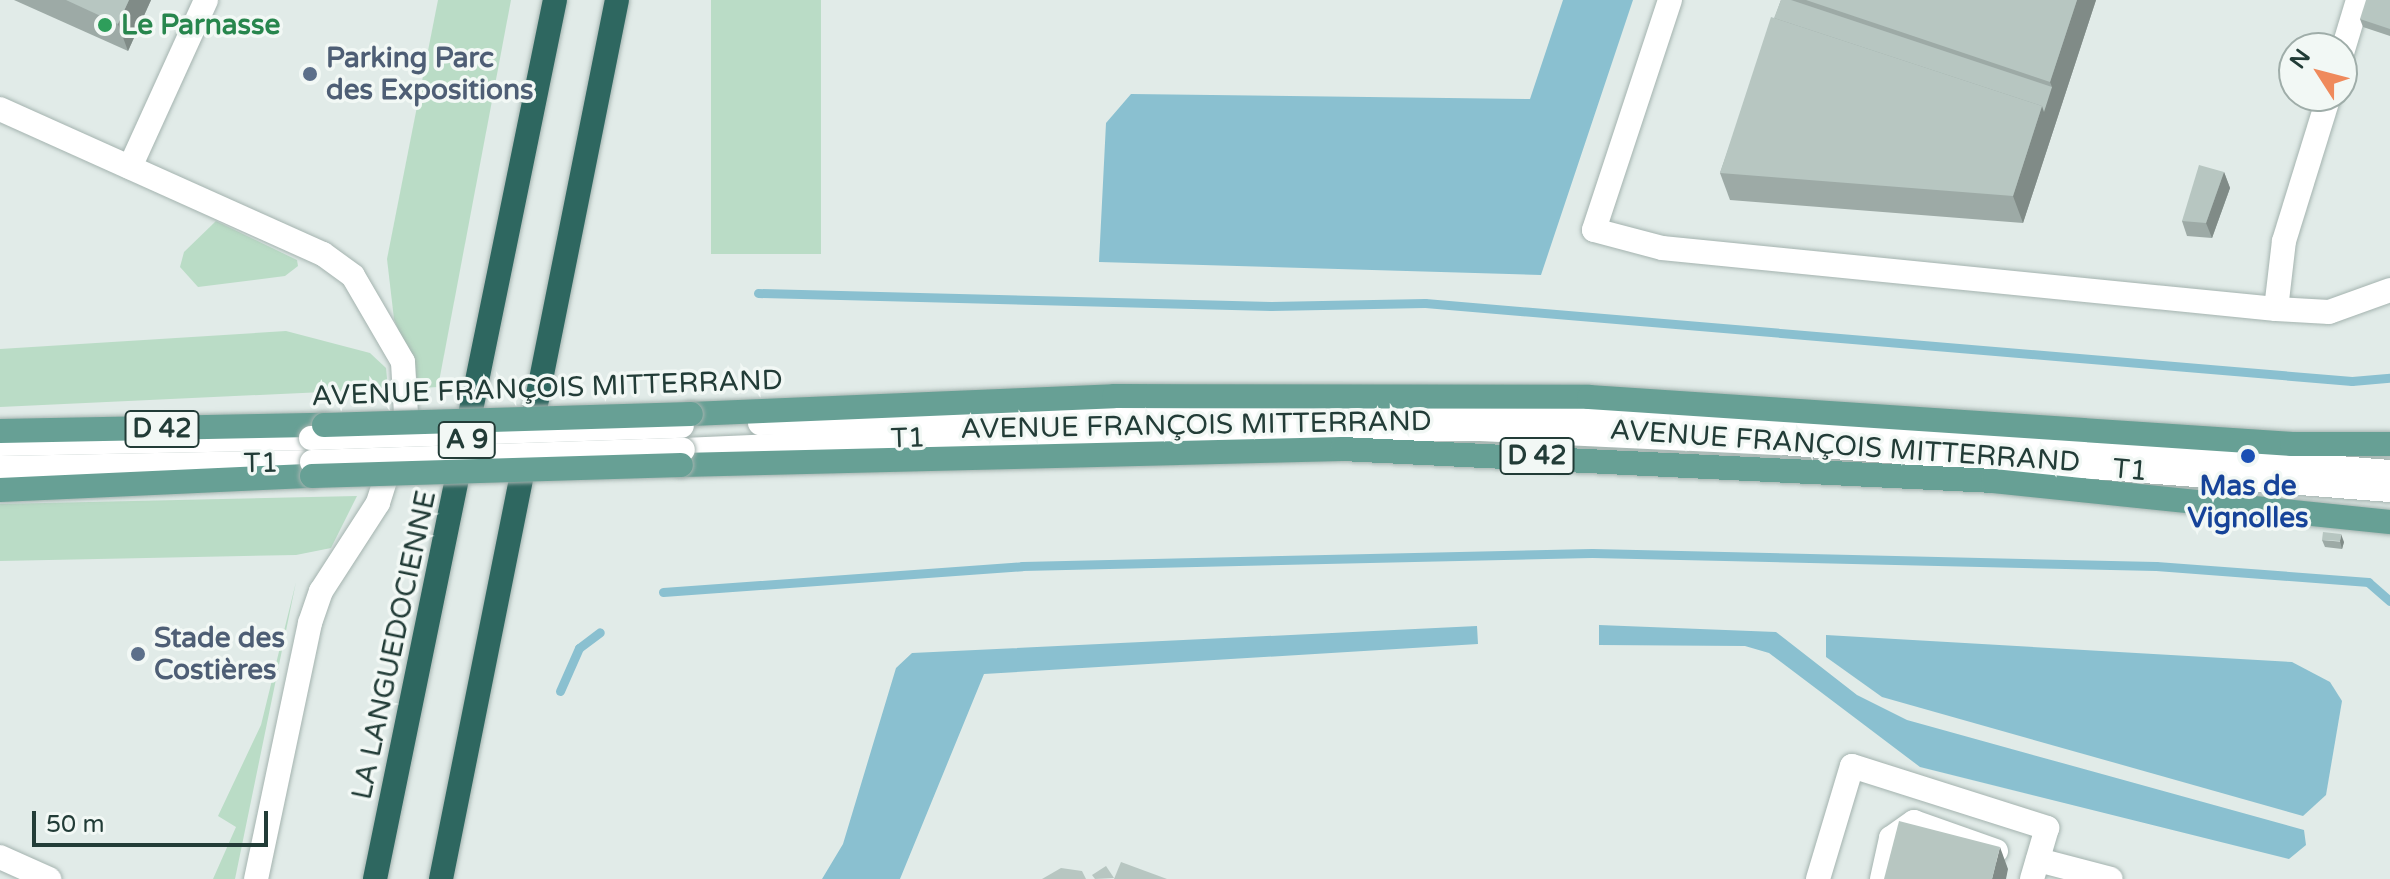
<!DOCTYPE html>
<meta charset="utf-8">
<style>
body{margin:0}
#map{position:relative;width:2390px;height:879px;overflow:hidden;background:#e1ebe8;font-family:"Varela Round",sans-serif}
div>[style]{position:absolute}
.green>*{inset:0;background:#badcc6;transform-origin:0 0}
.water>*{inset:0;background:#8ac0d0}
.stream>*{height:9px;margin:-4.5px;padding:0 4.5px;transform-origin:4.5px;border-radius:4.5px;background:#8ac0d0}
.roads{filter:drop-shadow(0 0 2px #a4b3af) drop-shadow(0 0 2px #a4b3af)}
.minor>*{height:24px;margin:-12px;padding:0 12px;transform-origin:12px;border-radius:12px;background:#fff}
.major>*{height:24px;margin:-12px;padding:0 12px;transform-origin:12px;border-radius:12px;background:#67a095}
.highway>*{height:24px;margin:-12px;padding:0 12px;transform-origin:12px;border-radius:12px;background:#2e6760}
.bridges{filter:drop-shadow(0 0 2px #a4b3af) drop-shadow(0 0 2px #a4b3af)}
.minor-bridge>*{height:24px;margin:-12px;padding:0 12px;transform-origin:12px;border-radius:12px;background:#fff}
.major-bridge>*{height:24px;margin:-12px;padding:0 12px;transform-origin:12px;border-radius:12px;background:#67a095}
.wall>*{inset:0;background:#9daaa6}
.shaded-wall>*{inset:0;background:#808b87}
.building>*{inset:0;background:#b7c6c1}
.dots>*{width:22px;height:22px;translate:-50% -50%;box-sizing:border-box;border:4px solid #f2f8f5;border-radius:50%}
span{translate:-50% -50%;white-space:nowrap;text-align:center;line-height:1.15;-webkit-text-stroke:7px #f2f8f5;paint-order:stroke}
.shield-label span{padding:2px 6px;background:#f2f8f5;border:2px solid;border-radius:6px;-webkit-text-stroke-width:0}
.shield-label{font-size:26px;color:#223c37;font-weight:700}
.leisure-label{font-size:28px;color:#27864d;font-weight:700}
.left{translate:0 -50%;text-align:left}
.service-label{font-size:28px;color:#4e5e75;font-weight:700}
.street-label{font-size:28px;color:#223c37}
.transit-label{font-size:28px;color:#164399;font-weight:700}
.north{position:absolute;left:2278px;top:32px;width:80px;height:80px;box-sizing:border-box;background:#f2f8f5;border:2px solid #9fada9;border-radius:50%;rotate:306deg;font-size:22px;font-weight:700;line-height:32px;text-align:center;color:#223c37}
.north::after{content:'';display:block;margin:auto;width:28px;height:36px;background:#ef8a5c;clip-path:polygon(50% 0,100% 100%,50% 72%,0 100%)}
.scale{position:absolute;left:32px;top:811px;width:236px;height:36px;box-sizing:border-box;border:4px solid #223c37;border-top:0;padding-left:10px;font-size:24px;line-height:28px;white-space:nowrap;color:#223c37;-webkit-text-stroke:6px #f2f8f5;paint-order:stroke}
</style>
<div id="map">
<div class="green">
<div style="clip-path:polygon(438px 0,511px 0,438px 387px,421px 388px,394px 319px,387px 259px)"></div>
<div style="left:711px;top:0;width:110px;height:254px"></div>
<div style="clip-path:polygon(216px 221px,297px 260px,298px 266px,285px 276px,198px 287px,180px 267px,184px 252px)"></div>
<div style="clip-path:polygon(286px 331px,370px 353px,386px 368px,388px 389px,0 407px,0 349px)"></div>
<div style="clip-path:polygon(357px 496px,331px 548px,296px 555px,0 561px,0 504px)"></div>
<div style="clip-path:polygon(296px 582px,235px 879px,213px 879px,236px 827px,218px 816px,261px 725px)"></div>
</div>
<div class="water">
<div style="clip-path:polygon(1563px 0,1633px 0,1541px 275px,1099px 262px,1106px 123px,1131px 94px,1530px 99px)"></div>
<div style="clip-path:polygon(1599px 625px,1776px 632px,1857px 695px,1907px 720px,2304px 830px,2306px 845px,2289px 859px,1920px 767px,1769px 653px,1745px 646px,1599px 645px)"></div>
<div style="clip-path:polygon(1477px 626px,1478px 644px,984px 674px,900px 879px,822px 879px,843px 844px,896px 668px,912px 653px)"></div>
<div style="clip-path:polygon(1826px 635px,2292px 662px,2330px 682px,2342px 701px,2326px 795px,2303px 816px,1882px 697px,1826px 657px)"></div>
</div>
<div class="stream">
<div style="left:758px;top:293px;width:513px;rotate:1.45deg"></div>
<div style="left:1271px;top:306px;width:154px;rotate:-1.1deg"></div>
<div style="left:1425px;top:303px;width:930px;rotate:4.81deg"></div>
<div style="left:2352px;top:381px;width:38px;rotate:-5deg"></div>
<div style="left:663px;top:592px;width:360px;rotate:-4.1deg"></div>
<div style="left:1022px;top:566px;width:570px;rotate:-1.31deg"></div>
<div style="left:1592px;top:553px;width:564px;rotate:1.32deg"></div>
<div style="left:2156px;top:566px;width:213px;rotate:4.3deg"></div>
<div style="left:2368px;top:582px;width:29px;rotate:41deg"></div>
<div style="left:560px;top:691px;width:47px;rotate:-66.2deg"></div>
<div style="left:579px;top:648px;width:26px;rotate:-37deg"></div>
</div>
<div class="roads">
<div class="minor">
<div style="left:1670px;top:0;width:242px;rotate:108.3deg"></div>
<div style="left:1594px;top:230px;width:70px;rotate:14.8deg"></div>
<div style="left:1662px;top:248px;width:617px;rotate:5.67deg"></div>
<div style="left:2276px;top:309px;width:53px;rotate:3.2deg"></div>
<div style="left:2329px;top:312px;width:65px;rotate:-19.8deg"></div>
<div style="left:2342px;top:53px;width:55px;rotate:-73.2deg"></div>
<div style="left:0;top:109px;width:354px;rotate:24.2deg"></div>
<div style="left:323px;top:254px;width:37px;rotate:36deg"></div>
<div style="left:353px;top:276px;width:99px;rotate:59.8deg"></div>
<div style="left:403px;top:362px;width:52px;rotate:86.7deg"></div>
<div style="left:406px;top:414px;width:93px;rotate:107.5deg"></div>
<div style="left:378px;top:503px;width:105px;rotate:122.9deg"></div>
<div style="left:321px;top:591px;width:34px;rotate:109deg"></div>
<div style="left:310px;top:623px;width:262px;rotate:101.9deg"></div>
<div style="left:130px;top:167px;width:183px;rotate:-65.5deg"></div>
<div style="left:2276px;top:309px;width:68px;rotate:-83.3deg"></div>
<div style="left:2284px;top:241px;width:152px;rotate:-72.8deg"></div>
<div style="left:760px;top:423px;width:721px;rotate:-1.03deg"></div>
<div style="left:1481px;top:410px;width:303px;rotate:2.6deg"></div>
<div style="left:1784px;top:424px;width:608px;rotate:4.53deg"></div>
<div style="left:0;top:444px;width:311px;rotate:-1.1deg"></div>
<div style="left:683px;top:450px;width:435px;rotate:-2.5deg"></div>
<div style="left:1118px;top:431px;width:362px;rotate:-0.3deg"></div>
<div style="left:1480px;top:429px;width:302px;rotate:2.7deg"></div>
<div style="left:1782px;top:443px;width:610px;rotate:4.42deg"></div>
<div style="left:0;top:468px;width:312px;rotate:-1.1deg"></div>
<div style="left:0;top:857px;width:54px;rotate:24.2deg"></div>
<div style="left:2038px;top:860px;width:75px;rotate:14.6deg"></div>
<div style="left:1818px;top:879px;width:118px;rotate:-73.3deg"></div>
<div style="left:1852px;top:766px;width:205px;rotate:17.6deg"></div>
<div style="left:2047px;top:828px;width:53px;rotate:106.4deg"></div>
<div style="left:1882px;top:879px;width:42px;rotate:-77.6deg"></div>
<div style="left:1891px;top:838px;width:28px;rotate:-35deg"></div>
<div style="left:1914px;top:822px;width:87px;rotate:19.5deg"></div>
</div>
<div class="major">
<div style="left:691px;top:414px;width:423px;rotate:-2.4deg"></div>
<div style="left:1114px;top:396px;width:475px;rotate:0.1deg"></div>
<div style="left:1589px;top:397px;width:705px;rotate:3.82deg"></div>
<div style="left:2292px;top:444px;width:98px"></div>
<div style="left:0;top:431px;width:324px;rotate:-1.1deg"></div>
<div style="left:681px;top:465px;width:661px;rotate:-1.39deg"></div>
<div style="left:1342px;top:449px;width:652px;rotate:2.81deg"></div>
<div style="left:1993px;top:481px;width:399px;rotate:5.9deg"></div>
<div style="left:0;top:490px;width:312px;rotate:-2.6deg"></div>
</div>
<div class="highway">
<div style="left:375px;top:879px;width:897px;rotate:-78.43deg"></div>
<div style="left:441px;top:879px;width:896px;rotate:-78.68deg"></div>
</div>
</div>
<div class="bridges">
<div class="minor-bridge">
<div style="left:311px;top:438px;width:371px;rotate:-1.9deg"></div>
<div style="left:312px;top:462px;width:371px;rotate:-1.9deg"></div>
</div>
<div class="major-bridge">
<div style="left:324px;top:425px;width:367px;rotate:-1.7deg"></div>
<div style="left:312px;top:476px;width:369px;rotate:-1.7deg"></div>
</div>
</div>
<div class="wall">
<div style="clip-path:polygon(14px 0,151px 0,128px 51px)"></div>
<div style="clip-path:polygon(1781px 0,2096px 0,2023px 223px,1730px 200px,1720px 173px)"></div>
<div style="clip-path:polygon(2390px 0,2390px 36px,2363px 27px,2360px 19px)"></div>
<div style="clip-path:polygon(2224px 172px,2230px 188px,2212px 238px,2187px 236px,2182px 221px)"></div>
<div style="clip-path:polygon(2322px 540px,2344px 542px,2342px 549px,2325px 547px)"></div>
</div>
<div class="shaded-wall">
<div style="clip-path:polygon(129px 0,151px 0,128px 51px,118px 24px)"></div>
<div style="clip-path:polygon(2077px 0,2096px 0,2023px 223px,2013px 196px,2042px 106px,2052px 87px,2050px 82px)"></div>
<div style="clip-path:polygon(2224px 172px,2230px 188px,2212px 238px,2206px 223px)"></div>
<div style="clip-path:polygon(2341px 534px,2344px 542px,2342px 549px,2340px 541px)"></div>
<div style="clip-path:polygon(2000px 847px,2008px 869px,2006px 879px,1992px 879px)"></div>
</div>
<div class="building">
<div style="clip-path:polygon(66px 0,129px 0,118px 24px)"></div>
<div style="clip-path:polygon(1781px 0,1791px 0,2052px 87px,2044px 112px,2042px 106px,1774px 18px)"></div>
<div style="clip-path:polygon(1806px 0,2077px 0,2050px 82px)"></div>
<div style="clip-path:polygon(2366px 0,2390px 0,2390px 29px,2360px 19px)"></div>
<div style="clip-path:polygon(1771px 17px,2042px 106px,2013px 196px,1720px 173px)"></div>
<div style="clip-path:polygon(2199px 165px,2224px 172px,2206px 223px,2182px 221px)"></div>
<div style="clip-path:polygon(2323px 532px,2341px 534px,2340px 541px,2322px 540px)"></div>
<div style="clip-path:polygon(1899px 821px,2000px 847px,1992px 879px,1884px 879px)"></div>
<div style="clip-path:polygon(1121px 862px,1167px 879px,1114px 879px)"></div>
<div style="clip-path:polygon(1106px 866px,1114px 878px,1095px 879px,1092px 875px)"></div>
<div style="clip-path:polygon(1061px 868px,1082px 871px,1086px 879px,1042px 879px)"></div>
</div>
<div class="dots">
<div style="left:105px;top:25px;background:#2e9e5b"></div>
<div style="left:310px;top:74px;background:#5c6f8a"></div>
<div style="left:2248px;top:456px;background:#1a4fb4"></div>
<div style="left:138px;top:654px;background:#5c6f8a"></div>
</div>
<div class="shield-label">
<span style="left:162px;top:429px">D 42</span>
<span style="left:467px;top:440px">A 9</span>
<span style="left:1537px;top:456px">D 42</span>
</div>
<div class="leisure-label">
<span class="left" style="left:121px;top:25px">Le Parnasse</span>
</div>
<div class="service-label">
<span class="left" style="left:326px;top:74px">Parking Parc<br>des Expositions</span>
<span class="left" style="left:154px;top:654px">Stade des<br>Costières</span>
</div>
<div class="street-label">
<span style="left:547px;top:388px;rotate:-2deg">AVENUE FRANÇOIS MITTERRAND</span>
<span style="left:1196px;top:425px;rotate:-1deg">AVENUE FRANÇOIS MITTERRAND</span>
<span style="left:908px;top:438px;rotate:-2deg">T1</span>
<span style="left:1845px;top:446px;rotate:4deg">AVENUE FRANÇOIS MITTERRAND</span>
<span style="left:261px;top:463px;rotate:-1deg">T1</span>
<span style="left:2130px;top:470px;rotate:5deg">T1</span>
<span style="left:394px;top:645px;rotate:-78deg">LA LANGUEDOCIENNE</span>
</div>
<div class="transit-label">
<span style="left:2248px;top:502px">Mas de<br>Vignolles</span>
</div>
<div class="north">N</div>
<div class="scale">50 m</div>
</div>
